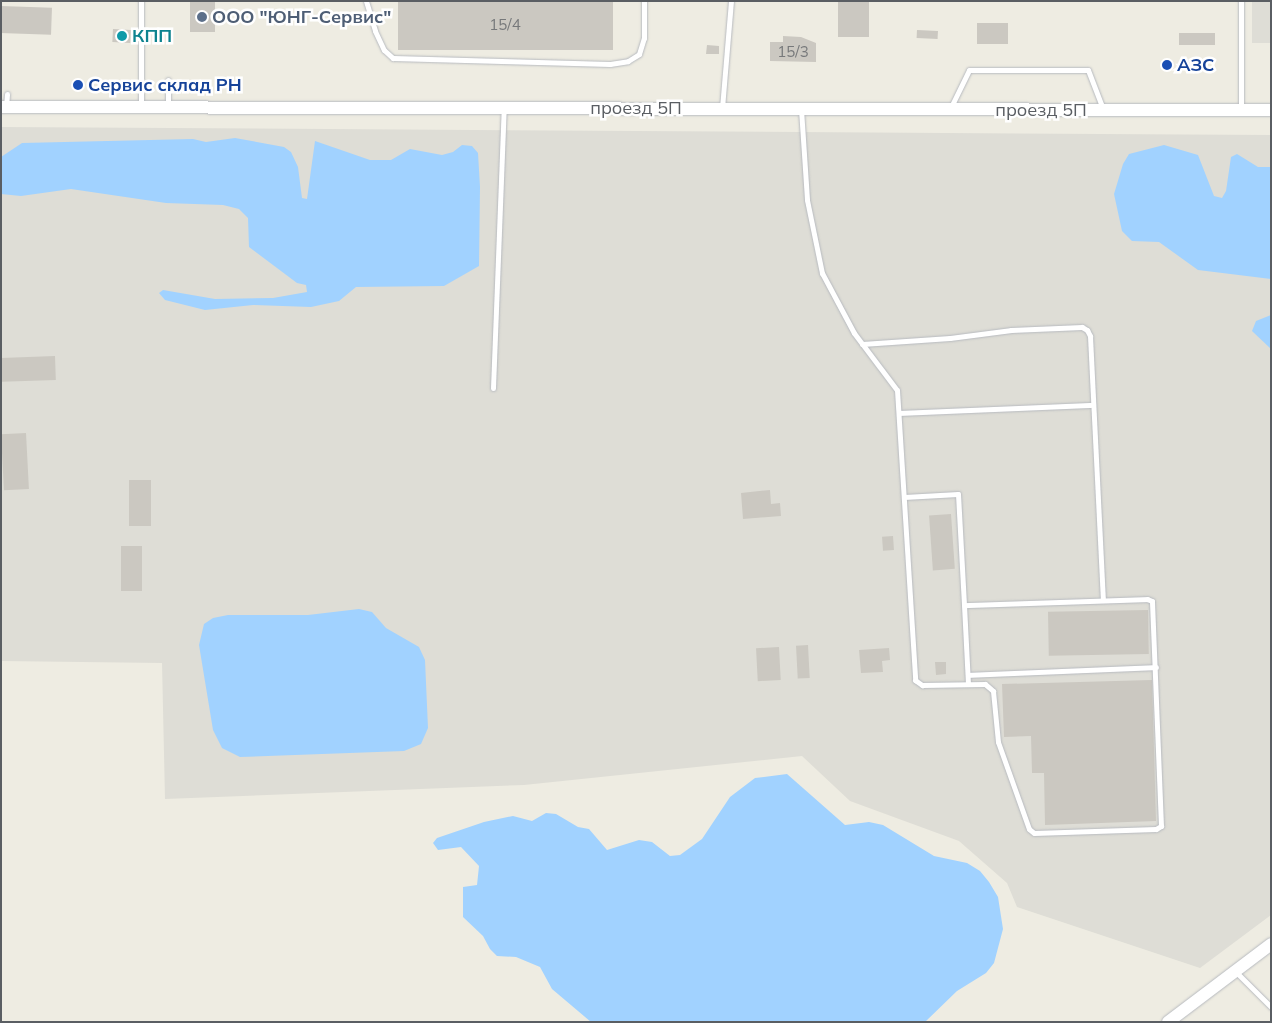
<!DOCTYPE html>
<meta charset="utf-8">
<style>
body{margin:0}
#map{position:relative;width:1272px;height:1023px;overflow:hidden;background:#eeece2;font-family:Mulish,sans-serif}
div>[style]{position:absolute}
.industrial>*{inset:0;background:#deddd6;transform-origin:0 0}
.water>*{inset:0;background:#a1d2ff}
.building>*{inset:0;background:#cbc8c1;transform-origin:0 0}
.roads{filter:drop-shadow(0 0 1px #b7babf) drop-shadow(0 0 1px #b7babf)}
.service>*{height:5px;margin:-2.5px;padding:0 2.5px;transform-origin:2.5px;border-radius:2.5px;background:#fff}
.tertiary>*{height:12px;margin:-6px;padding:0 6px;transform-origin:6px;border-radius:6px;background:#fff}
.dots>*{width:14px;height:14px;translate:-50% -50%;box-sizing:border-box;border:2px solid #fff;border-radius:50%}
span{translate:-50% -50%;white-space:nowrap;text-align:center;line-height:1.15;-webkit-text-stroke:5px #fff;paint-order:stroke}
.number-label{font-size:15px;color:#76787a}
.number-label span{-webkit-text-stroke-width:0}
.service-label{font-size:18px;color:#4e5e75;font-weight:700}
.left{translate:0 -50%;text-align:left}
.culture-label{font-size:18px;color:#0d838f;font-weight:700}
.transit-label{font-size:18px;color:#164399;font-weight:700}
.street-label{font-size:18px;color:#5a5e63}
.frame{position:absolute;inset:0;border:2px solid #5a5e63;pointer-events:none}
</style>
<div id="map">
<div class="industrial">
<div style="left:1252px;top:1px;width:19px;height:42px"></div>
<div style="clip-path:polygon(1px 127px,1271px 135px,1271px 915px,1200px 968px,1017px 907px,1007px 883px,959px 841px,850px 801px,802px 756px,524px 785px,165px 799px,162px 663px,1px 661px)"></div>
</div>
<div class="water">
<div style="clip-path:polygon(235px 138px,284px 147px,291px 152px,298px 167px,302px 198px,307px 199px,315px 141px,370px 160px,391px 160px,410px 149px,442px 155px,453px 152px,462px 145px,472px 146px,478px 153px,480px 187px,479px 266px,444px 286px,356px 287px,339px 301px,311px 307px,253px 305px,205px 310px,165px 300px,159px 293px,163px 290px,215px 299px,273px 298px,307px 292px,306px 285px,297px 283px,249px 247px,248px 218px,239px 209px,223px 205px,166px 203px,71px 189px,21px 196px,1px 194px,1px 157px,22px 143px,193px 139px,206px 142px)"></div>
<div style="clip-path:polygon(1164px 145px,1198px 155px,1214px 196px,1222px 198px,1226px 191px,1231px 157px,1237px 154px,1258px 167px,1271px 167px,1271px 279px,1198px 270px,1159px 242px,1132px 241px,1122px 231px,1114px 194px,1123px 164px,1129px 154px)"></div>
<div style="clip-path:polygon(1271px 315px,1271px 349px,1252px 331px,1256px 321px)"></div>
<div style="clip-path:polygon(359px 609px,372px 612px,386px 628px,419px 647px,425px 660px,428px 728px,421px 744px,404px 751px,240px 757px,222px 748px,213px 730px,199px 645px,204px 624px,213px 618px,228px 615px,308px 615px)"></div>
<div style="clip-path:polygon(787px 774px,845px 825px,869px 822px,883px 825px,934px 856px,967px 863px,980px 871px,989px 882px,998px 897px,1003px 929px,994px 963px,986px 973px,957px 991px,925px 1022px,591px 1022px,552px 989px,540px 967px,516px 957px,497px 956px,490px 949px,483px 936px,463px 917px,463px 887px,477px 885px,479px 866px,461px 847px,438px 850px,433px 843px,437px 838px,484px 822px,513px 816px,532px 821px,546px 813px,556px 814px,578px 827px,589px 829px,607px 850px,639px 840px,652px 842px,670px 856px,680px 855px,702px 839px,730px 797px,755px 778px)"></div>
</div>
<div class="building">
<div style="left:190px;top:1px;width:25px;height:31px"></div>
<div style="left:398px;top:1px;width:215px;height:49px"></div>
<div style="left:838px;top:1px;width:31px;height:36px"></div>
<div style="left:1px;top:6px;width:51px;height:27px;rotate:2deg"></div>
<div style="left:977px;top:23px;width:31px;height:21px"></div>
<div style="left:113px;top:29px;width:18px;height:13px;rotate:3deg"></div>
<div style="left:917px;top:30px;width:21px;height:8px;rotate:3deg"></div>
<div style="left:1215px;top:33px;width:12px;height:36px;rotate:90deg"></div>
<div style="clip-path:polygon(783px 36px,801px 37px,816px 43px,816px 62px,770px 61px,770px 42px,783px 42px)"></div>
<div style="clip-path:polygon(707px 45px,719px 46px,719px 54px,706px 54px)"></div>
<div style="left:55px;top:356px;width:24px;height:54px;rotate:88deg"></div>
<div style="left:26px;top:433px;width:56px;height:25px;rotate:87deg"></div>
<div style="left:129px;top:480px;width:22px;height:46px"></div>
<div style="clip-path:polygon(770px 490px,771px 504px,780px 503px,781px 516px,743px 519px,741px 493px)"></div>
<div style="left:951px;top:514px;width:55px;height:22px;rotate:86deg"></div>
<div style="left:893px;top:536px;width:14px;height:11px;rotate:86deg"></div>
<div style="left:121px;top:546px;width:21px;height:45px"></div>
<div style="left:1148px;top:610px;width:44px;height:100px;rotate:89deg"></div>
<div style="left:808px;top:645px;width:33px;height:12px;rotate:87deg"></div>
<div style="left:779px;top:647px;width:33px;height:23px;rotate:87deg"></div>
<div style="clip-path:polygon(889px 648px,890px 660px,882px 661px,883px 672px,861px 673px,859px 650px)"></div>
<div style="clip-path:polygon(935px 662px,946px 662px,946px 674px,936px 675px)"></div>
<div style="clip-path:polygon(1152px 680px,1156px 821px,1045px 825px,1044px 773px,1032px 773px,1031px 736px,1004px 737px,1002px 684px)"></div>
</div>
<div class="roads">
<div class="service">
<div style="left:366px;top:1px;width:31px;rotate:73deg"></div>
<div style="left:375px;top:31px;width:21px;rotate:65deg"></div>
<div style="left:384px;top:50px;width:12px;rotate:42deg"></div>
<div style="left:393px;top:58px;width:217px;rotate:1.6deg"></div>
<div style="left:610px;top:64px;width:18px;rotate:-9deg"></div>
<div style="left:628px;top:61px;width:13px;rotate:-32deg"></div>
<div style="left:639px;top:54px;width:17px;rotate:-73deg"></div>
<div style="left:644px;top:38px;width:37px;rotate:-90deg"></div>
<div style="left:6px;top:106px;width:12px;rotate:-85deg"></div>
<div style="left:141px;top:106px;width:105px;rotate:-90deg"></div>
<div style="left:168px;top:106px;width:26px;rotate:-90deg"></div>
<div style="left:722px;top:108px;width:107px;rotate:-85.2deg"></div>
<div style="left:801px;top:109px;width:91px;rotate:86.2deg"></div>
<div style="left:807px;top:200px;width:75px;rotate:78.4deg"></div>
<div style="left:822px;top:273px;width:68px;rotate:61.9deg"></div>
<div style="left:854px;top:333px;width:71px;rotate:53deg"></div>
<div style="left:897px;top:390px;width:291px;rotate:86.4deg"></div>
<div style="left:915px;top:680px;width:9px;rotate:36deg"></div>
<div style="left:922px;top:685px;width:63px;rotate:-0.9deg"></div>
<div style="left:985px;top:684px;width:11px;rotate:41deg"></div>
<div style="left:993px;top:691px;width:51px;rotate:84.4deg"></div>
<div style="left:998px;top:742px;width:92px;rotate:70.4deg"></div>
<div style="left:1029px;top:829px;width:6px;rotate:39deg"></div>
<div style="left:1034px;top:833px;width:122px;rotate:-1.9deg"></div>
<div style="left:1156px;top:829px;width:6px;rotate:-31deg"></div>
<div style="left:1161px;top:826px;width:225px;rotate:-92.3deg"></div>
<div style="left:1152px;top:601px;width:5px;rotate:-158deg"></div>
<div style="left:1147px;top:599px;width:183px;rotate:178.1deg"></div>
<div style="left:964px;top:605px;width:79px;rotate:87.1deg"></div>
<div style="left:950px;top:109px;width:43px;rotate:-64deg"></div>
<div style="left:969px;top:70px;width:119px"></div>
<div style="left:1088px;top:70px;width:42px;rotate:69deg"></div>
<div style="left:1241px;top:109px;width:108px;rotate:-90deg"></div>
<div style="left:862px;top:344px;width:88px;rotate:-3.9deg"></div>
<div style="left:950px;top:338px;width:62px;rotate:-7.5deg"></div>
<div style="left:1011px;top:330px;width:71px;rotate:-2.4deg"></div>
<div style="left:1082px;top:327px;width:6px;rotate:31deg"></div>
<div style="left:1087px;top:330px;width:7px;rotate:63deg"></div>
<div style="left:1090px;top:336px;width:264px;rotate:87.2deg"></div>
<div style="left:493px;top:388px;width:280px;rotate:-87.8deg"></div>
<div style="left:901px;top:413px;width:192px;rotate:-2.4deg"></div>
<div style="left:904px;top:497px;width:54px;rotate:-3.2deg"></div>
<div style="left:958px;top:494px;width:111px;rotate:86.9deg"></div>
<div style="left:968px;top:675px;width:188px;rotate:-2.4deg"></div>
<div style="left:1235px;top:971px;width:51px;rotate:45deg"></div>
</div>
<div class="tertiary">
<div style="left:1px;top:107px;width:1270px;rotate:0.14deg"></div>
<div style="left:1168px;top:1022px;width:129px;rotate:-37.1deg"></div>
</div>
</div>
<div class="dots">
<div style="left:202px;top:17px;background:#5c6f8a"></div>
<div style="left:122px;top:36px;background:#0f9aa8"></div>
<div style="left:1167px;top:65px;background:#1a4fb4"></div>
<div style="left:78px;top:85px;background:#1a4fb4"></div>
</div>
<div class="number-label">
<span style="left:505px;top:25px">15/4</span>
<span style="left:793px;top:52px">15/3</span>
</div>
<div class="service-label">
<span class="left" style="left:212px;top:17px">ООО "ЮНГ-Сервис"</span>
</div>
<div class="culture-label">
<span class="left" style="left:132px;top:36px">КПП</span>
</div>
<div class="transit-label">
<span class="left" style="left:1177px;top:65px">АЗС</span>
<span class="left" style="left:88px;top:85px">Сервис склад РН</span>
</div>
<div class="street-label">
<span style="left:636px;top:108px">проезд 5П</span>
<span style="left:1041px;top:110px">проезд 5П</span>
</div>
<div class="frame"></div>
</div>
